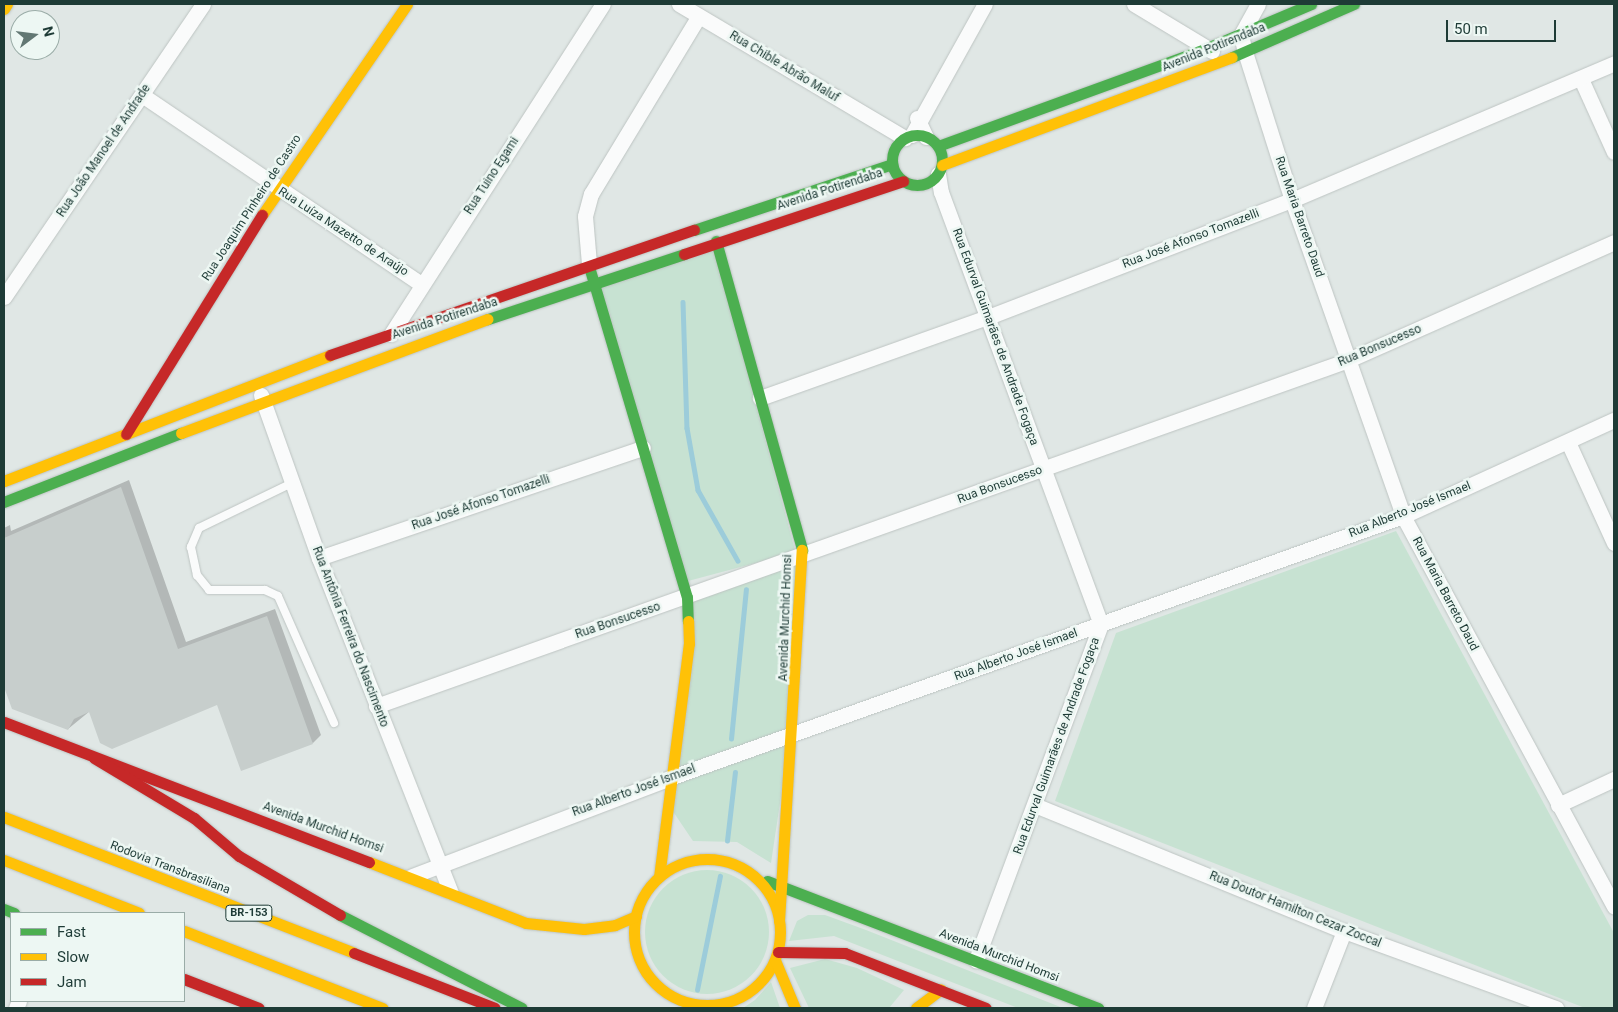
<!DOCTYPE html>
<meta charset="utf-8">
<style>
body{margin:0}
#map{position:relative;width:1618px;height:1012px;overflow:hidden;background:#e0e7e5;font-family:Roboto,sans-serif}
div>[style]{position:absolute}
.green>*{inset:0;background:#c7e2d2;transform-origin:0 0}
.round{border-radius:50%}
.shadow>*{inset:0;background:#0003}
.stream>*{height:4.5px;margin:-2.25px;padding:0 2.25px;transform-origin:2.25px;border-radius:2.25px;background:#9cccda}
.building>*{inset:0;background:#c7cecc}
.roads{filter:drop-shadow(0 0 1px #bdc4c2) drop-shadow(0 0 1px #bdc4c2)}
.lane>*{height:8px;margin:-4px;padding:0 4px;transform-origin:4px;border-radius:4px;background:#fafbfb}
.street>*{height:15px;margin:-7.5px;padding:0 7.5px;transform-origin:7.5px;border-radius:7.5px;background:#fafbfb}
.fast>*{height:11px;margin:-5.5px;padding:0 5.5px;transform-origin:5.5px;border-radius:5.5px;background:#4caf50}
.fast>.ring{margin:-5.5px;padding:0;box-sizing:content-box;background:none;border:11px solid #4caf50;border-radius:50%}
.slow>*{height:11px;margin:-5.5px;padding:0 5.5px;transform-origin:5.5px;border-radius:5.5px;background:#ffc107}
.slow>.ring{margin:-5.5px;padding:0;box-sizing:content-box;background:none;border:11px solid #ffc107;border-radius:50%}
.jam>*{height:11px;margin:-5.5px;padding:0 5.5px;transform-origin:5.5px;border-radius:5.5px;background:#c62828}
span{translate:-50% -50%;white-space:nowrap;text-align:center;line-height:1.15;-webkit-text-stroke:5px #edf7f3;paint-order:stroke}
.shield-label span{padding:1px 4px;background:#edf7f3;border:1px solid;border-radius:4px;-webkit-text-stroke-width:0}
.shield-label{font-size:11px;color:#1e3b36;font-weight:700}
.street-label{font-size:12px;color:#1e3b36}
.frame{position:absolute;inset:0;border:5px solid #1e3b36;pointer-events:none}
.legend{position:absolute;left:10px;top:912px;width:175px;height:90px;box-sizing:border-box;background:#edf7f3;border:1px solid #9aaca7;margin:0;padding:6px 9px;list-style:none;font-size:15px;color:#1e3b36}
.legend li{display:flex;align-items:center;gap:10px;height:25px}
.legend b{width:25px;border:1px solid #9aaca7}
.north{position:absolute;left:10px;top:10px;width:50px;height:50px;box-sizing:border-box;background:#edf7f3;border:1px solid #9aaca7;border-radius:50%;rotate:75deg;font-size:14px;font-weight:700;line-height:20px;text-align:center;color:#1e3b36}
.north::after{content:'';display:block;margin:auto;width:18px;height:22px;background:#627773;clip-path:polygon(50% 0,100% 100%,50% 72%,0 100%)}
.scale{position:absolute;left:1446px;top:20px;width:110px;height:22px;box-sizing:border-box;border:2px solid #1e3b36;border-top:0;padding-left:6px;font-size:15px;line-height:18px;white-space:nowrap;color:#1e3b36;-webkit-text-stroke:4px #edf7f3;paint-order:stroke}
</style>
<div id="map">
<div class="green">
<div style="left:714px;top:248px;width:315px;height:119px;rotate:75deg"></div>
<div style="clip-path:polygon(1396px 531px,1614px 933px,1614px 1008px,1585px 1008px,1055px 801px,1116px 633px)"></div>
<div style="clip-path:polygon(799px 564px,790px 729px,675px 770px,693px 601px)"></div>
<div style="clip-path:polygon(789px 743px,771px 863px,737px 842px,693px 841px,670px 807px,673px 783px)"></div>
<div class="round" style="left:645px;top:870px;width:124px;height:124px"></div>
<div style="clip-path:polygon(808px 915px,825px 915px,866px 930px,1063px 1008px,1018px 1008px,834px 936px,789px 941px,797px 921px)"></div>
<div style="clip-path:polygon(825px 959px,857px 968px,904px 990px,889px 1008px,809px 1008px,790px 968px)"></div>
<div style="clip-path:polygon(771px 982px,780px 1008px,743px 1008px,755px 1000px)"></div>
</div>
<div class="shadow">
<div style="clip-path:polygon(129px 480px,186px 642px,275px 609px,321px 735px,313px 743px,218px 703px,90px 711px,68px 729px,13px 708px,4px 684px,4px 528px,10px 525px,11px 531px)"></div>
</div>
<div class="stream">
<div style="left:683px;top:302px;width:126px;rotate:88.2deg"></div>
<div style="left:687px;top:428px;width:63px;rotate:79.9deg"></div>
<div style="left:698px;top:490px;width:81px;rotate:60.6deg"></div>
<div style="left:731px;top:739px;width:150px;rotate:-84.3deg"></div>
<div style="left:727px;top:841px;width:69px;rotate:-83.4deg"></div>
<div style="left:697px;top:990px;width:116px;rotate:-78.6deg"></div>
</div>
<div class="building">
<div style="clip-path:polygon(121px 487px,178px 649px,267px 616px,313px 744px,241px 771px,217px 705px,112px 749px,100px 743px,89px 712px,74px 719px,68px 730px,12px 709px,4px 687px,4px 538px)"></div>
</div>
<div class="roads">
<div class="lane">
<div style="left:292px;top:483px;width:103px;rotate:154.2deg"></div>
<div style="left:199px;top:528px;width:21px;rotate:113deg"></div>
<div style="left:191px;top:547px;width:29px;rotate:78deg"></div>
<div style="left:197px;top:575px;width:19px;rotate:51deg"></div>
<div style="left:209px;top:590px;width:56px"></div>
<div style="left:265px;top:590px;width:14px;rotate:25deg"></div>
<div style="left:278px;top:596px;width:139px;rotate:66.2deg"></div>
</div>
<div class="street">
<div style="left:679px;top:4px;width:263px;rotate:30.7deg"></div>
<div style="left:1134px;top:4px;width:91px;rotate:31.1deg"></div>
<div style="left:1258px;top:4px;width:35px;rotate:119deg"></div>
<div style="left:1241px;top:35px;width:17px;rotate:77deg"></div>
<div style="left:1245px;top:52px;width:155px;rotate:72.4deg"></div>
<div style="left:1292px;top:200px;width:335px;rotate:70.6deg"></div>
<div style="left:1403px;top:516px;width:444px;rotate:61.6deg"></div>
<div style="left:1581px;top:79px;width:80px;rotate:65.7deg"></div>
<div style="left:142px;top:95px;width:337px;rotate:34.1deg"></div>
<div style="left:917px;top:118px;width:21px;rotate:65deg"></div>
<div style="left:912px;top:135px;width:150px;rotate:-60.9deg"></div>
<div style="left:938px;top:174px;width:18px;rotate:81deg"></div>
<div style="left:941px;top:192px;width:461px;rotate:69.7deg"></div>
<div style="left:1101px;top:624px;width:359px;rotate:110.4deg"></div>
<div style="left:589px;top:264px;width:48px;rotate:-94.8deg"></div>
<div style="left:585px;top:216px;width:23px;rotate:-75deg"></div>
<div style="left:591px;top:194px;width:208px;rotate:-58.8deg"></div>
<div style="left:4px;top:297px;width:354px;rotate:-55.8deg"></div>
<div style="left:391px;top:334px;width:392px;rotate:-57.3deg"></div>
<div style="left:261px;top:395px;width:173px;rotate:70.4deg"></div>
<div style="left:319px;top:558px;width:358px;rotate:68.5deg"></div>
<div style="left:760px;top:398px;width:242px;rotate:-19.6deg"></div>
<div style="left:988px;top:317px;width:326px;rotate:-21.1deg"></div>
<div style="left:1292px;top:200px;width:350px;rotate:-23deg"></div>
<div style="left:1568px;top:442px;width:111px;rotate:65.5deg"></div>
<div style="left:319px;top:558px;width:342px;rotate:-18.8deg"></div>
<div style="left:376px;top:706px;width:1032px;rotate:-19.59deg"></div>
<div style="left:1348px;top:360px;width:291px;rotate:-23.9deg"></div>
<div style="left:1558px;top:805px;width:62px;rotate:-24.9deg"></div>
<div style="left:1037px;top:806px;width:331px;rotate:22.2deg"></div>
<div style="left:1344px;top:931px;width:226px;rotate:20deg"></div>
<div style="left:412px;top:876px;width:278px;rotate:-20.8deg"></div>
<div style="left:672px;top:777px;width:776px;rotate:-19.65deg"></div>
<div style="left:1403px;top:516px;width:232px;rotate:-24.5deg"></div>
<div style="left:16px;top:1008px;width:8px;rotate:-67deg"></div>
<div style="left:1314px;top:1008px;width:83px;rotate:-68.7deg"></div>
</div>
<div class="fast">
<div style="left:1232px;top:57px;width:133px;rotate:-23.5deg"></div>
<div class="ring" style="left:892px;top:135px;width:39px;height:39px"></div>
<div style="left:938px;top:146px;width:286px;rotate:-20deg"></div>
<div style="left:1207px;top:48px;width:113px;rotate:-22.9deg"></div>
<div style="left:694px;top:230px;width:209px;rotate:-18.4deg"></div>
<div style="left:716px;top:241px;width:321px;rotate:74.4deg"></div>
<div style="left:590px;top:270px;width:341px;rotate:73.5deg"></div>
<div style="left:687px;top:597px;width:24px;rotate:88deg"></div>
<div style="left:488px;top:319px;width:206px;rotate:-18.3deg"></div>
<div style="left:4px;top:502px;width:190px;rotate:-21.3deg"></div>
<div style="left:767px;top:881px;width:355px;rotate:21deg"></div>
<div style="left:4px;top:909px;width:11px;rotate:22deg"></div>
<div style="left:340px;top:915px;width:204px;rotate:27.1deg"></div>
</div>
<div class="slow">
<div style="left:4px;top:9px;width:6px;rotate:-59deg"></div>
<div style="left:942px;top:165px;width:309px;rotate:-20.4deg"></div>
<div style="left:262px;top:215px;width:256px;rotate:-55.5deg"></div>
<div style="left:181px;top:433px;width:327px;rotate:-20.4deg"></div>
<div style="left:4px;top:481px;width:350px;rotate:-21.1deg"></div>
<div style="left:4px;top:817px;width:375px;rotate:21.2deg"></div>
<div class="ring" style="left:634px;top:859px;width:135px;height:135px"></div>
<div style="left:4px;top:860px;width:145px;rotate:21.4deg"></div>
<div style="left:369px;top:862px;width:168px;rotate:21.2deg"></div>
<div style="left:526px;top:923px;width:58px;rotate:5.9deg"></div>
<div style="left:584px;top:929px;width:31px;rotate:-7deg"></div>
<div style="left:615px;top:925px;width:23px;rotate:-23deg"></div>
<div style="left:659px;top:877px;width:235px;rotate:-82.7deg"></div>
<div style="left:689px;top:644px;width:23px;rotate:-92deg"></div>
<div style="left:779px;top:921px;width:372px;rotate:-86.5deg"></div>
<div style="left:184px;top:931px;width:213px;rotate:21.2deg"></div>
<div style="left:775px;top:960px;width:52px;rotate:67.4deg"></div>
<div style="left:916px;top:1008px;width:31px;rotate:-37deg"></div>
</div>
<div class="jam">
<div style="left:684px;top:254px;width:231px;rotate:-18.4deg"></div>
<div style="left:330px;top:355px;width:385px;rotate:-19deg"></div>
<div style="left:126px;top:434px;width:258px;rotate:-58.2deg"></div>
<div style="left:4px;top:722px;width:391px;rotate:21deg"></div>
<div style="left:94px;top:758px;width:117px;rotate:31deg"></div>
<div style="left:194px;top:818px;width:59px;rotate:40.2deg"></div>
<div style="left:239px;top:856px;width:117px;rotate:30.3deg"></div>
<div style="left:778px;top:952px;width:67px;rotate:0.9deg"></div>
<div style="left:845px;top:953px;width:151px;rotate:21.3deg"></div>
<div style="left:354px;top:953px;width:151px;rotate:21.3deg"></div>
<div style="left:184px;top:979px;width:80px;rotate:21.1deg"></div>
</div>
</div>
<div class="shield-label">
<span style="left:249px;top:913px">BR-153</span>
</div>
<div class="street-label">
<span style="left:1214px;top:48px;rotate:-22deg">Avenida Potirendaba</span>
<span style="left:784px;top:67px;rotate:31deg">Rua Chible Abrão Maluf</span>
<span style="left:104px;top:151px;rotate:-56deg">Rua João Manoel de Andrade</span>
<span style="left:492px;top:176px;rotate:-57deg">Rua Tuino Egami</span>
<span style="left:830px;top:190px;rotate:-18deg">Avenida Potirendaba</span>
<span style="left:252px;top:208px;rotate:-57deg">Rua Joaquim Pinheiro de Castro</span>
<span style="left:1299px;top:217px;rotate:71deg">Rua Maria Barreto Daud</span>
<span style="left:343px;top:232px;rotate:33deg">Rua Luíza Mazetto de Araújo</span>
<span style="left:1191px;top:239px;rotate:-21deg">Rua José Afonso Tomazelli</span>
<span style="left:445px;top:319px;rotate:-18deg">Avenida Potirendaba</span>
<span style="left:995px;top:337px;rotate:70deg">Rua Edurval Guimarães de Andrade Fogaça</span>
<span style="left:1380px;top:346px;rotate:-23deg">Rua Bonsucesso</span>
<span style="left:1000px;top:485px;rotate:-20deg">Rua Bonsucesso</span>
<span style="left:481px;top:503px;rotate:-19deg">Rua José Afonso Tomazelli</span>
<span style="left:1410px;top:510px;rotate:-22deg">Rua Alberto José Ismael</span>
<span style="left:1445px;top:594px;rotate:62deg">Rua Maria Barreto Daud</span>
<span style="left:786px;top:618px;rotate:-88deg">Avenida Murchid Homsi</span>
<span style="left:618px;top:621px;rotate:-19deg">Rua Bonsucesso</span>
<span style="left:350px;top:637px;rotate:69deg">Rua Antônia Ferreira do Nascimento</span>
<span style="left:1016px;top:655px;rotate:-20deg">Rua Alberto José Ismael</span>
<span style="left:1057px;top:746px;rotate:-70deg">Rua Edurval Guimarães de Andrade Fogaça</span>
<span style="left:634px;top:791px;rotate:-20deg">Rua Alberto José Ismael</span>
<span style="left:323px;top:828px;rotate:20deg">Avenida Murchid Homsi</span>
<span style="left:170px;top:868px;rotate:21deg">Rodovia Transbrasiliana</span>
<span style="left:1295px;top:910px;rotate:22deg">Rua Doutor Hamilton Cezar Zoccal</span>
<span style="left:999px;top:956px;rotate:21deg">Avenida Murchid Homsi</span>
</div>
<div class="frame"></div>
<ul class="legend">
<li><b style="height:6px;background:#4caf50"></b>Fast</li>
<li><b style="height:6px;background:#ffc107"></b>Slow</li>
<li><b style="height:6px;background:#c62828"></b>Jam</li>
</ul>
<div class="north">N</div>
<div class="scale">50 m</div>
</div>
